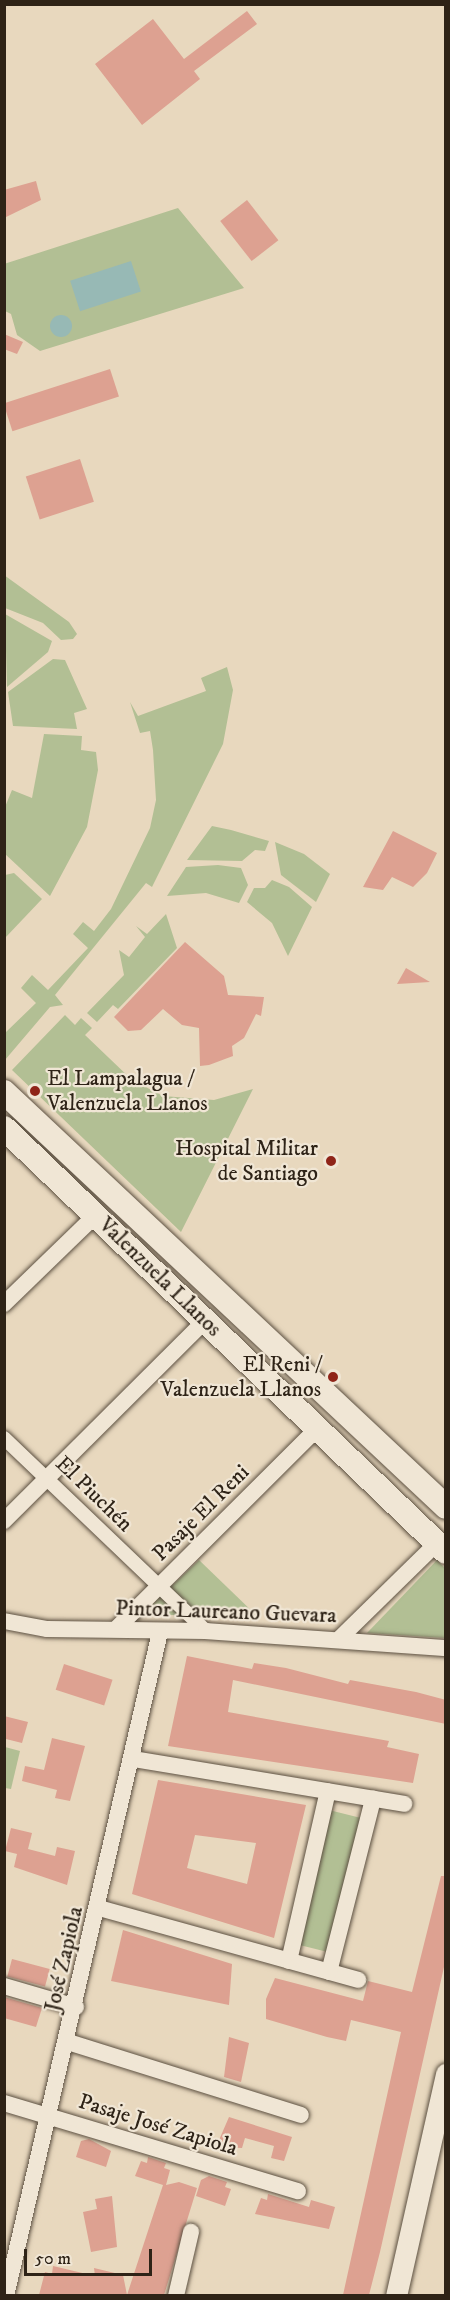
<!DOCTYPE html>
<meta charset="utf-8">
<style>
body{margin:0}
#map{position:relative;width:450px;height:2300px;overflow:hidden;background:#e8d8be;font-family:"IM FELL DW Pica",serif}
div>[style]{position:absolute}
.green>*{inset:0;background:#b2bf94;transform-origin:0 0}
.water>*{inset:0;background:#97b9b5;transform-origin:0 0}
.round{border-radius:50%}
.building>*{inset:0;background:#dda191;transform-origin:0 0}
.roads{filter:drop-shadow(0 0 2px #5c5041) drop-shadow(0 0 2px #5c5041)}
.pedestrian>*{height:14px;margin:-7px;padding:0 7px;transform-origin:7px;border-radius:7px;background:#f0e6d5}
.minor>*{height:16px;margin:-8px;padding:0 8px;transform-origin:8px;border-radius:8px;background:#f0e6d5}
.tertiary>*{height:21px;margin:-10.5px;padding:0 10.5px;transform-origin:10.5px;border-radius:10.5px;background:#f0e6d5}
.secondary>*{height:24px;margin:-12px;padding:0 12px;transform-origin:12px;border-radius:12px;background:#f0e6d5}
.dots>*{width:16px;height:16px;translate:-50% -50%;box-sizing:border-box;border:3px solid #f0e6d5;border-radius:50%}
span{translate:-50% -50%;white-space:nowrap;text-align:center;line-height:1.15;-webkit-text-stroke:4.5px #f0e6d5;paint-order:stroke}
.poi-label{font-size:22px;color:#2e2317}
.left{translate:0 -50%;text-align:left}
.right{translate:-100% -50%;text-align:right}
.street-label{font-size:22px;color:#2e2317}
.frame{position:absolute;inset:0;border:6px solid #2e2317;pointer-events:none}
.scale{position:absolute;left:24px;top:2249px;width:128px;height:27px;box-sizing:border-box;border:3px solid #2e2317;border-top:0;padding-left:8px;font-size:18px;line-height:21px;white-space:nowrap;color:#2e2317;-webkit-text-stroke:4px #f0e6d5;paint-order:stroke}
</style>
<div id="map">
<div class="green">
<div style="clip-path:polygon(178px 208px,244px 288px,40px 351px,17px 335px,11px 314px,5px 311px,4px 264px)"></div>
<div style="clip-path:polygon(4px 575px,69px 622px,77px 634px,73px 639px,61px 640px,43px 623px,5px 608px)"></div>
<div style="clip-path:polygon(5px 614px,52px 641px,48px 652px,7px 687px)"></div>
<div style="clip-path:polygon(53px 659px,65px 660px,87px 709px,74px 713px,77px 729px,13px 726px,8px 692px)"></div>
<div style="clip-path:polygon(227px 667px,233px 690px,223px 744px,152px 887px,146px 883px,55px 995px,63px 1005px,50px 1007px,5px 1060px,5px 1033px,36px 1003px,21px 988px,32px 975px,48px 990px,88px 948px,73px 934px,83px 922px,94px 931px,111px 909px,150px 828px,156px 800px,153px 750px,150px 731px,140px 733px,130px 702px,138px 716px,206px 691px,201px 678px)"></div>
<div style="clip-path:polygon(44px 734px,82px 736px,81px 750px,96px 752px,98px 770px,87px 827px,50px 896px,4px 853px,5px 807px,12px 790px,32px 798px)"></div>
<div style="clip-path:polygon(212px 826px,231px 830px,269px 841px,265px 851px,255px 850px,242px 861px,187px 860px)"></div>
<div style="clip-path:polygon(275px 842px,304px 854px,330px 874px,316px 902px,281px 875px)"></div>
<div style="clip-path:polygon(218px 865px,241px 868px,248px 885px,239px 903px,206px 893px,167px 896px,186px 867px)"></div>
<div style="clip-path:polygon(14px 873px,42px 899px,5px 938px,5px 875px)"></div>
<div style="clip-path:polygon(272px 880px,289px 887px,312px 907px,288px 956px,272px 923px,247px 902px,254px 888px,265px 888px)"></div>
<div style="clip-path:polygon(166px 914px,177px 948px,118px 1009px,113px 1005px,97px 1022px,87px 1013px,124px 975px,119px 950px,129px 957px,145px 937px,136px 926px,147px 934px)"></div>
<div style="clip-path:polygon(65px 1015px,75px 1025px,81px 1018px,92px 1028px,85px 1035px,132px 1080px,163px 1096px,214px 1100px,253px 1089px,181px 1232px,12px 1070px)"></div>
<div style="clip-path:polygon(199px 1560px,256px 1615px,141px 1615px)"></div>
<div style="clip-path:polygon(437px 1560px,445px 1568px,445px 1638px,367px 1633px)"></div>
<div style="clip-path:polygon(5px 1747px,20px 1751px,11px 1789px,5px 1788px)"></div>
<div style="left:329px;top:1810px;width:33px;height:138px;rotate:14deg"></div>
</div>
<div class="water">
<div style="left:131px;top:261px;width:32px;height:64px;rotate:72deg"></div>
<div class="round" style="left:50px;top:315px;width:22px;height:22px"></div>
</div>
<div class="building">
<div style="clip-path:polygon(247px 11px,257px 24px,194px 71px,200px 79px,142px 125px,95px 64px,153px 19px,184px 59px)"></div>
<div style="clip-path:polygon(36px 181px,41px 200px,4px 218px,4px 190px)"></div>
<div style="left:247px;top:200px;width:51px;height:34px;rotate:52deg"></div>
<div style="clip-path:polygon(4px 334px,23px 342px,17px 354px,4px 349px)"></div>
<div style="left:110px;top:369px;width:29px;height:112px;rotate:72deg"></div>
<div style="left:80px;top:459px;width:45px;height:57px;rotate:72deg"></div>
<div style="clip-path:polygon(393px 831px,437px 853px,427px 873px,413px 887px,392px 877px,383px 890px,363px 887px)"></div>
<div style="clip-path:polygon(185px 942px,224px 976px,228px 995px,264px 997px,261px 1016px,256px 1014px,244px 1038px,232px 1046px,233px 1056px,209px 1065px,200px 1066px,199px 1028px,182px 1025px,163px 1009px,141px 1030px,128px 1031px,114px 1017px)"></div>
<div style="clip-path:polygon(406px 968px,430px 982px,397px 984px)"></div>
<div style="clip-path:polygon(187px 1656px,252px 1669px,254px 1663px,286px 1668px,348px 1684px,350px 1680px,416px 1692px,446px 1700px,446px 1724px,233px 1680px,228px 1712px,389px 1741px,387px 1747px,419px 1754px,413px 1783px,168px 1746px)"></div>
<div style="left:64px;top:1664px;width:51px;height:27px;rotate:18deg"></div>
<div style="clip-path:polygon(4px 1716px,28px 1722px,22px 1743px,6px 1739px)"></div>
<div style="clip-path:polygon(52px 1738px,85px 1746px,70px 1801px,55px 1798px,57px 1790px,22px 1781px,25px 1766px,44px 1770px)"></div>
<div style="clip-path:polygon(evenodd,158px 1780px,306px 1805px,274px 1938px,132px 1894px,158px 1780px,195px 1835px,256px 1843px,247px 1884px,187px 1868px,195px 1835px)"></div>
<div style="clip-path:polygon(11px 1828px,32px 1833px,28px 1849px,55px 1856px,57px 1847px,75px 1851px,67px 1885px,14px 1867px,17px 1854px,5px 1851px)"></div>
<div style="clip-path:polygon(441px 1876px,446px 1876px,446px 1958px,380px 2252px,369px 2295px,343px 2295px,401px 2032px,351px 2020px,346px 2041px,327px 2037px,266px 2019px,266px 1999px,275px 1978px,363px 2001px,368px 1981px,412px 1992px)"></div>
<div style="clip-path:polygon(123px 1930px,232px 1964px,229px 2005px,111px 1981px)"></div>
<div style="left:12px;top:1959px;width:39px;height:18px;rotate:15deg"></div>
<div style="clip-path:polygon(4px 1997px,42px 2008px,36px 2027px,4px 2018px)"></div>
<div style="clip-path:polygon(229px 2037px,249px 2043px,241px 2082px,224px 2077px)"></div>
<div style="clip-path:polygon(229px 2117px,292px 2137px,284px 2161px,271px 2158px,274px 2146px,245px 2138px,242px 2148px,216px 2147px)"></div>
<div style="clip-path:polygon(89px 2139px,111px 2151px,106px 2167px,76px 2157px,81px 2141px)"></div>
<div style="clip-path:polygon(148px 2157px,166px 2163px,164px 2168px,170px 2170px,166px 2185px,179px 2182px,197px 2188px,164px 2295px,39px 2295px,45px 2272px,52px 2274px,53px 2266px,95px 2276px,94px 2268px,123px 2275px,127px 2295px,163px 2185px,135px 2176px,141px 2161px,147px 2163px)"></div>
<div style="clip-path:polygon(209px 2176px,227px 2182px,225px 2187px,231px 2189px,225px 2206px,196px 2196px,201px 2180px)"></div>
<div style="clip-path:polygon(268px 2194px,309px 2207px,311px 2200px,335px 2207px,329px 2229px,255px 2214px,261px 2198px,267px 2200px)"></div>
<div style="clip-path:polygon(112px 2196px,117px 2247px,91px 2252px,83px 2212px,97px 2209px,95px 2199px)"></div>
</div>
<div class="roads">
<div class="pedestrian">
<div style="left:4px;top:1438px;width:279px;rotate:43.7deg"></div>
</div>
<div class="minor">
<div style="left:4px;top:1304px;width:128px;rotate:-44.1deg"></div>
<div style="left:4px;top:1521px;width:284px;rotate:-44.9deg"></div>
<div style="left:4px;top:1621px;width:44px;rotate:10.5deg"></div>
<div style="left:47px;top:1629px;width:159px;rotate:0.7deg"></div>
<div style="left:206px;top:1631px;width:241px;rotate:4.1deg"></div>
<div style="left:116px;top:1629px;width:285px;rotate:-44.9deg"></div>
<div style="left:340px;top:1638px;width:134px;rotate:-44.4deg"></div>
<div style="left:133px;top:1759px;width:275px;rotate:9.4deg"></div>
<div style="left:99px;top:1908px;width:269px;rotate:15.5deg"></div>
<div style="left:289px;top:1961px;width:174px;rotate:-77.1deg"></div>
<div style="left:329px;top:1972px;width:179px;rotate:-75.7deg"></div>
<div style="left:4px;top:1986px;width:75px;rotate:16.3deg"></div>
<div style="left:68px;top:2042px;width:244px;rotate:17.4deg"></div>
<div style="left:4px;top:2103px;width:307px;rotate:16.7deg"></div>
<div style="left:6px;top:2296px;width:682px;rotate:-76.94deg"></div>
<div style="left:176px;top:2296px;width:66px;rotate:-76.8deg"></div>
</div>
<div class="tertiary">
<div style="left:396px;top:2296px;width:228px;rotate:-77.3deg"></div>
</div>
<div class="secondary">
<div style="left:4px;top:1092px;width:606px;rotate:43.2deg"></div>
<div style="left:4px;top:1128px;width:612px;rotate:43.81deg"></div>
</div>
</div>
<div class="dots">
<div style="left:35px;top:1091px;background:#8f2418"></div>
<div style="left:331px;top:1161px;background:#8f2418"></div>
<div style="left:333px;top:1377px;background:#8f2418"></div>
</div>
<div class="poi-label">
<span class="left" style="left:47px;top:1091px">El Lampalagua /<br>Valenzuela Llanos</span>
<span class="right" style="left:318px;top:1161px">Hospital Militar<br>de Santiago</span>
<span class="right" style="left:321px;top:1377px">El Reni /<br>Valenzuela Llanos</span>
</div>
<div class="street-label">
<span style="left:160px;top:1277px;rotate:44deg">Valenzuela Llanos</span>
<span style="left:94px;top:1494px;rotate:44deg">El Piuchén</span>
<span style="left:201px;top:1513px;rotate:-45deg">Pasaje El Reni</span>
<span style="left:226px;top:1612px;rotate:2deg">Pintor Laureano Guevara</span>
<span style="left:64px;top:1959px;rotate:-77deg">José Zapiola</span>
<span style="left:158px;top:2125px;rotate:17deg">Pasaje José Zapiola</span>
</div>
<div class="frame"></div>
<div class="scale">50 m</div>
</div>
